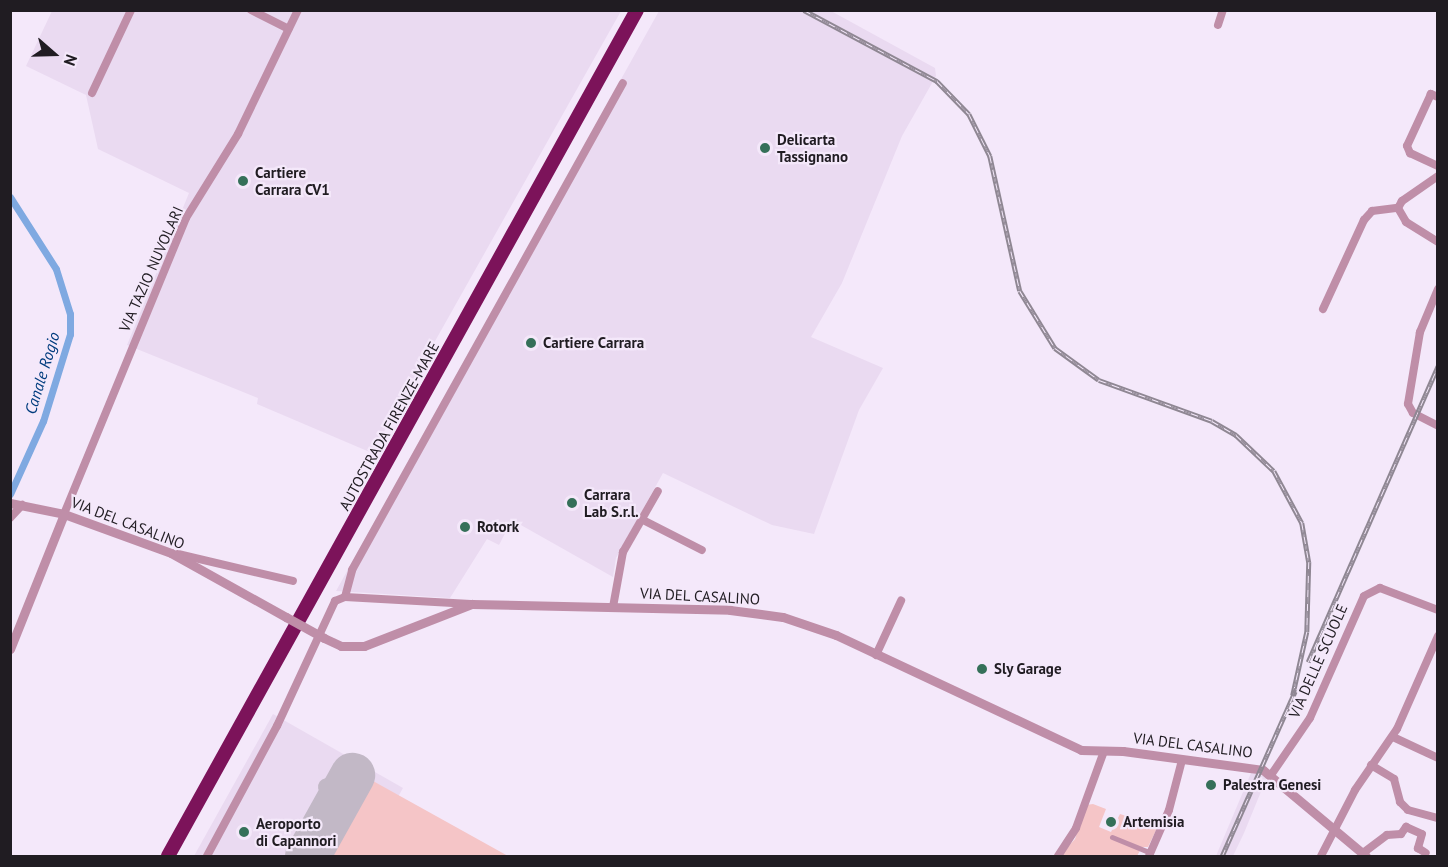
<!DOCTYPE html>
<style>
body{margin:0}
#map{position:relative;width:1448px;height:867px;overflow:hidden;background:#f4e8fa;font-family:"PT Sans",sans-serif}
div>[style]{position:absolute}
.built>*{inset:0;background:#eadaf1}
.green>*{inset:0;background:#f5c5c7}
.canal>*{height:7px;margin:-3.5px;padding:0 3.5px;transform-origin:3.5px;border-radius:3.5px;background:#7fa9e1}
.taxiway>*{height:18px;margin:-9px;padding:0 9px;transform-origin:9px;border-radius:9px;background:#c2b8c6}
.runway>*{height:45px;margin:-22.5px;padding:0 22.5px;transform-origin:22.5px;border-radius:22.5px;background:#c2b8c6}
.pedestrian>*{height:5px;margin:-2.5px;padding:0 2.5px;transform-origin:2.5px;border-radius:2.5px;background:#bf8ea8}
.minor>*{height:8px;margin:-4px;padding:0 4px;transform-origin:4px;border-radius:4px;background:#bf8ea8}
.tertiary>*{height:9px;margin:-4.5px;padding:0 4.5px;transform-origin:4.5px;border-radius:4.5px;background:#bf8ea8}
.motorway>*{height:14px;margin:-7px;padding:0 7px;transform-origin:7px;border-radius:7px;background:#7c135a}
.rail>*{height:4.5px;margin-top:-2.25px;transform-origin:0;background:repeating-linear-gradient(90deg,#f4e8fa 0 7px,#8f8793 0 14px);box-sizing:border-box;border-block:2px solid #8f8793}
.tertiary-bridge>*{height:9px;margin:-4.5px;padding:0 4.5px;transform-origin:4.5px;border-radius:4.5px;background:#bf8ea8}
.dots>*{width:16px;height:16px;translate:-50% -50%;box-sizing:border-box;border:3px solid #f4e8fa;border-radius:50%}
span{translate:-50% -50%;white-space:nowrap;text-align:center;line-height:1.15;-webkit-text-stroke:4.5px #f4e8fa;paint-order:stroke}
.poi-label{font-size:15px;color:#201c22;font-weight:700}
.left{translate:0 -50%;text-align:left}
.street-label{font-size:15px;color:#201c22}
.water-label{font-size:16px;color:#003c7e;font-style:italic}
.frame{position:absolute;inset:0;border:12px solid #201c22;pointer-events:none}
.north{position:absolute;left:24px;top:24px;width:60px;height:60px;-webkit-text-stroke:4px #f4e8fa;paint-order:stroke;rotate:110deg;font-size:16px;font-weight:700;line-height:24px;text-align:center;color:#201c22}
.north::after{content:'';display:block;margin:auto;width:21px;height:27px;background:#201c22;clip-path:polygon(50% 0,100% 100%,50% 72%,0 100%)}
</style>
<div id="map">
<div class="built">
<div style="clip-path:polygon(52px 11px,621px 11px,372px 453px,257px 404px,258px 398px,127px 345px,189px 193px,98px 149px,86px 95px,26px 66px)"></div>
<div style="clip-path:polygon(659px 11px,831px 11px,935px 68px,936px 76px,902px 136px,842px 283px,811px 337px,883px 368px,859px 410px,814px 534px,772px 525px,663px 473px,616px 558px,613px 577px,512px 520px,499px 545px,487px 539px,450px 598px,336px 591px)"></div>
<div style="clip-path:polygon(273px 714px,403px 788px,365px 856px,194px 856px)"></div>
<div style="clip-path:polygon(1251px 773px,1267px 777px,1244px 833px,1233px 856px,1216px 856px)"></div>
</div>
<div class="green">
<div style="clip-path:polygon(364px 776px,508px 856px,320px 856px)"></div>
<div style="clip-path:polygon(1093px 804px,1106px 809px,1099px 827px,1111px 832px,1120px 814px,1158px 826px,1148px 847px,1142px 847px,1137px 856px,1060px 856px,1075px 839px,1086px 805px)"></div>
</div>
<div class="canal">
<div style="left:10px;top:197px;width:85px;rotate:57.4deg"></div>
<div style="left:56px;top:269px;width:47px;rotate:72.7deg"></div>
<div style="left:70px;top:314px;width:20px;rotate:90deg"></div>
<div style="left:70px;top:334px;width:91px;rotate:107.2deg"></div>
<div style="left:43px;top:421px;width:80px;rotate:114.3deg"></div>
</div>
<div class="taxiway">
<div style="left:327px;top:787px;width:16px;rotate:35deg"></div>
</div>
<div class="runway">
<div style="left:307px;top:856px;width:93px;rotate:-60.9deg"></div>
</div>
<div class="pedestrian">
<div style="left:1112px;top:837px;width:42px;rotate:22.3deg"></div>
</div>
<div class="minor">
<div style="left:251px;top:10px;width:42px;rotate:26.6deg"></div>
<div style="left:1218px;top:25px;width:16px;rotate:-72deg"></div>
<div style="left:92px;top:93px;width:92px;rotate:-64.8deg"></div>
<div style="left:1438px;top:97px;width:8px;rotate:-157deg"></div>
<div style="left:1431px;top:94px;width:57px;rotate:114.8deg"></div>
<div style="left:1407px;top:146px;width:8px;rotate:67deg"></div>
<div style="left:1410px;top:153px;width:31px;rotate:25deg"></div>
<div style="left:1438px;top:176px;width:44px;rotate:145.2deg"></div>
<div style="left:1402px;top:201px;width:8px;rotate:120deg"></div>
<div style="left:1398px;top:208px;width:16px;rotate:60deg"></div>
<div style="left:1406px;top:222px;width:38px;rotate:32deg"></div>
<div style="left:1438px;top:289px;width:47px;rotate:112.7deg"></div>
<div style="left:1420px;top:332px;width:73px;rotate:99.5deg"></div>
<div style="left:1408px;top:404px;width:10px;rotate:61deg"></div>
<div style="left:1413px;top:413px;width:28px;rotate:27deg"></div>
<div style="left:1323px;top:309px;width:98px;rotate:-65.3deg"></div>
<div style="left:1364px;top:220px;width:12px;rotate:-48deg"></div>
<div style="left:1372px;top:211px;width:26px;rotate:-7deg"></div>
<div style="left:64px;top:514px;width:320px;rotate:-67.6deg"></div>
<div style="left:186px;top:218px;width:99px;rotate:-58.2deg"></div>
<div style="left:238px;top:134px;width:138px;rotate:-64.2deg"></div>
<div style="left:10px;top:518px;width:18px;rotate:-47deg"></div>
<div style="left:643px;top:520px;width:66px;rotate:27deg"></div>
<div style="left:178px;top:554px;width:118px;rotate:13.2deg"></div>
<div style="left:345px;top:597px;width:28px;rotate:-75deg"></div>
<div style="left:352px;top:570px;width:557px;rotate:-60.91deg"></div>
<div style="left:613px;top:607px;width:56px;rotate:-79.7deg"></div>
<div style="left:623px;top:552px;width:70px;rotate:-60.2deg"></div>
<div style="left:876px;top:655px;width:60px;rotate:-65.2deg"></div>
<div style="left:1393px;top:737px;width:50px;rotate:25deg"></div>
<div style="left:1371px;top:765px;width:27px;rotate:31deg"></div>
<div style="left:1394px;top:779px;width:24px;rotate:75deg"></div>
<div style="left:1400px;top:802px;width:11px;rotate:45deg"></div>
<div style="left:1408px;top:810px;width:31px;rotate:15deg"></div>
<div style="left:1271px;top:775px;width:69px;rotate:-55.6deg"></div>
<div style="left:1310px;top:718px;width:133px;rotate:-66.1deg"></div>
<div style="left:1364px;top:596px;width:18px;rotate:-27deg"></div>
<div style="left:1380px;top:588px;width:62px;rotate:20.8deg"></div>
<div style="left:1363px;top:853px;width:30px;rotate:-37deg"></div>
<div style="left:1387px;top:835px;width:14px;rotate:-4deg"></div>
<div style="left:1401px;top:834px;width:9px;rotate:-54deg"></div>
<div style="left:1406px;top:827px;width:17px;rotate:24deg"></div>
<div style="left:1422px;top:834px;width:15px;rotate:106deg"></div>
<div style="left:1418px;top:848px;width:9px;rotate:32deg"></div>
<div style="left:207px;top:856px;width:148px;rotate:-61.7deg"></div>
<div style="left:277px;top:726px;width:138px;rotate:-65.1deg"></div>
<div style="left:335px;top:601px;width:11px;rotate:-22deg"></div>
<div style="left:345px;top:597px;width:126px;rotate:3.2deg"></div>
<div style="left:1058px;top:856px;width:33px;rotate:-57deg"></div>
<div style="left:1076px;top:828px;width:79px;rotate:-70deg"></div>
<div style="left:1149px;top:856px;width:50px;rotate:-66.5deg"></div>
<div style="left:1169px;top:810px;width:52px;rotate:-75.4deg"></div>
<div style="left:1321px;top:856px;width:74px;rotate:-62.7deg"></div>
<div style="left:1355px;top:790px;width:74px;rotate:-55.5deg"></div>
<div style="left:1397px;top:729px;width:102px;rotate:-66.2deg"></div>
</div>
<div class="tertiary">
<div style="left:10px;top:503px;width:55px;rotate:11.5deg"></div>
<div style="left:64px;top:514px;width:114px;rotate:20deg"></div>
<div style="left:171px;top:553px;width:132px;rotate:29.1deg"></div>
<div style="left:324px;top:638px;width:19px;rotate:25deg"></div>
<div style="left:341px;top:646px;width:23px"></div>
<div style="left:364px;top:646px;width:116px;rotate:-21.3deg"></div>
<div style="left:472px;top:604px;width:258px;rotate:1.3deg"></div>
<div style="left:730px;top:610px;width:53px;rotate:7.5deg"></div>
<div style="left:783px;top:617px;width:56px;rotate:18.8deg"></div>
<div style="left:836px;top:635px;width:271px;rotate:25.1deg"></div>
<div style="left:1081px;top:750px;width:42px;rotate:1.4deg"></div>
<div style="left:1123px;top:751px;width:141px;rotate:7.7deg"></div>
<div style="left:1263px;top:770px;width:134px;rotate:39.9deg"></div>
<div style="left:10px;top:649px;width:145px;rotate:-68.2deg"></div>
</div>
<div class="motorway">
<div style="left:168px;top:856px;width:967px;rotate:-61deg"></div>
</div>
<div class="rail">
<div style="left:804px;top:10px;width:151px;rotate:28.1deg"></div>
<div style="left:937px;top:81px;width:46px;rotate:45.9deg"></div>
<div style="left:969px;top:114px;width:47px;rotate:63.4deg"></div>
<div style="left:990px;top:156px;width:138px;rotate:77.5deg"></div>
<div style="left:1020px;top:291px;width:67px;rotate:58.4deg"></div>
<div style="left:1055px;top:348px;width:54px;rotate:36deg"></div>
<div style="left:1099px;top:380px;width:120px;rotate:19.9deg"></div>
<div style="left:1212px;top:421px;width:28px;rotate:30deg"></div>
<div style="left:1236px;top:435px;width:52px;rotate:43.5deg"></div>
<div style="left:1274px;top:471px;width:59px;rotate:61.7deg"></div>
<div style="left:1302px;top:523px;width:40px;rotate:80deg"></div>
<div style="left:1309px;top:562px;width:70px;rotate:91.6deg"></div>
<div style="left:1307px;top:632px;width:65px;rotate:102.5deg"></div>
<div style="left:1308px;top:662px;width:323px;rotate:-66.3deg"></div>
<div style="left:1222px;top:856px;width:183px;rotate:-66.1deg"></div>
</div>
<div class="tertiary-bridge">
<div style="left:286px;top:617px;width:43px;rotate:28.9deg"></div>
</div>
<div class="dots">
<div style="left:765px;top:148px;background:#357059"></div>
<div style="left:243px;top:181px;background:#357059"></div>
<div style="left:531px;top:343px;background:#357059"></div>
<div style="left:572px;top:503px;background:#357059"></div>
<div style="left:465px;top:527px;background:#357059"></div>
<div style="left:982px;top:669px;background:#357059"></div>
<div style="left:1211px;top:785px;background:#357059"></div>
<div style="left:1111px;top:822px;background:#357059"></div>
<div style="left:244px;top:832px;background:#357059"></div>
</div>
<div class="poi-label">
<span class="left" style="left:777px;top:148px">Delicarta<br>Tassignano</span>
<span class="left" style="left:255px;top:181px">Cartiere<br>Carrara CV1</span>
<span class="left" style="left:543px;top:343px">Cartiere Carrara</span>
<span class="left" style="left:584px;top:503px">Carrara<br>Lab S.r.l.</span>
<span class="left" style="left:477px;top:527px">Rotork</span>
<span class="left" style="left:994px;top:669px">Sly Garage</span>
<span class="left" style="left:1223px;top:785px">Palestra Genesi</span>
<span class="left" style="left:1123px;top:822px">Artemisia</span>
<span class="left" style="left:256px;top:832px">Aeroporto<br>di Capannori</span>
</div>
<div class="street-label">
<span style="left:151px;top:269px;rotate:-66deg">VIA TAZIO NUVOLARI</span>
<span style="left:389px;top:426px;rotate:-61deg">AUTOSTRADA FIRENZE-MARE</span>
<span style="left:128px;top:523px;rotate:21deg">VIA DEL CASALINO</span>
<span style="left:700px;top:596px;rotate:3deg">VIA DEL CASALINO</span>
<span style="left:1318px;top:661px;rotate:-66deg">VIA DELLE SCUOLE</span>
<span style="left:1193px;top:745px;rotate:7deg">VIA DEL CASALINO</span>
</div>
<div class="water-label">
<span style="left:42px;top:373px;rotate:-73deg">Canale Rogio</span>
</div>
<div class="frame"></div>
<div class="north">N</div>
</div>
